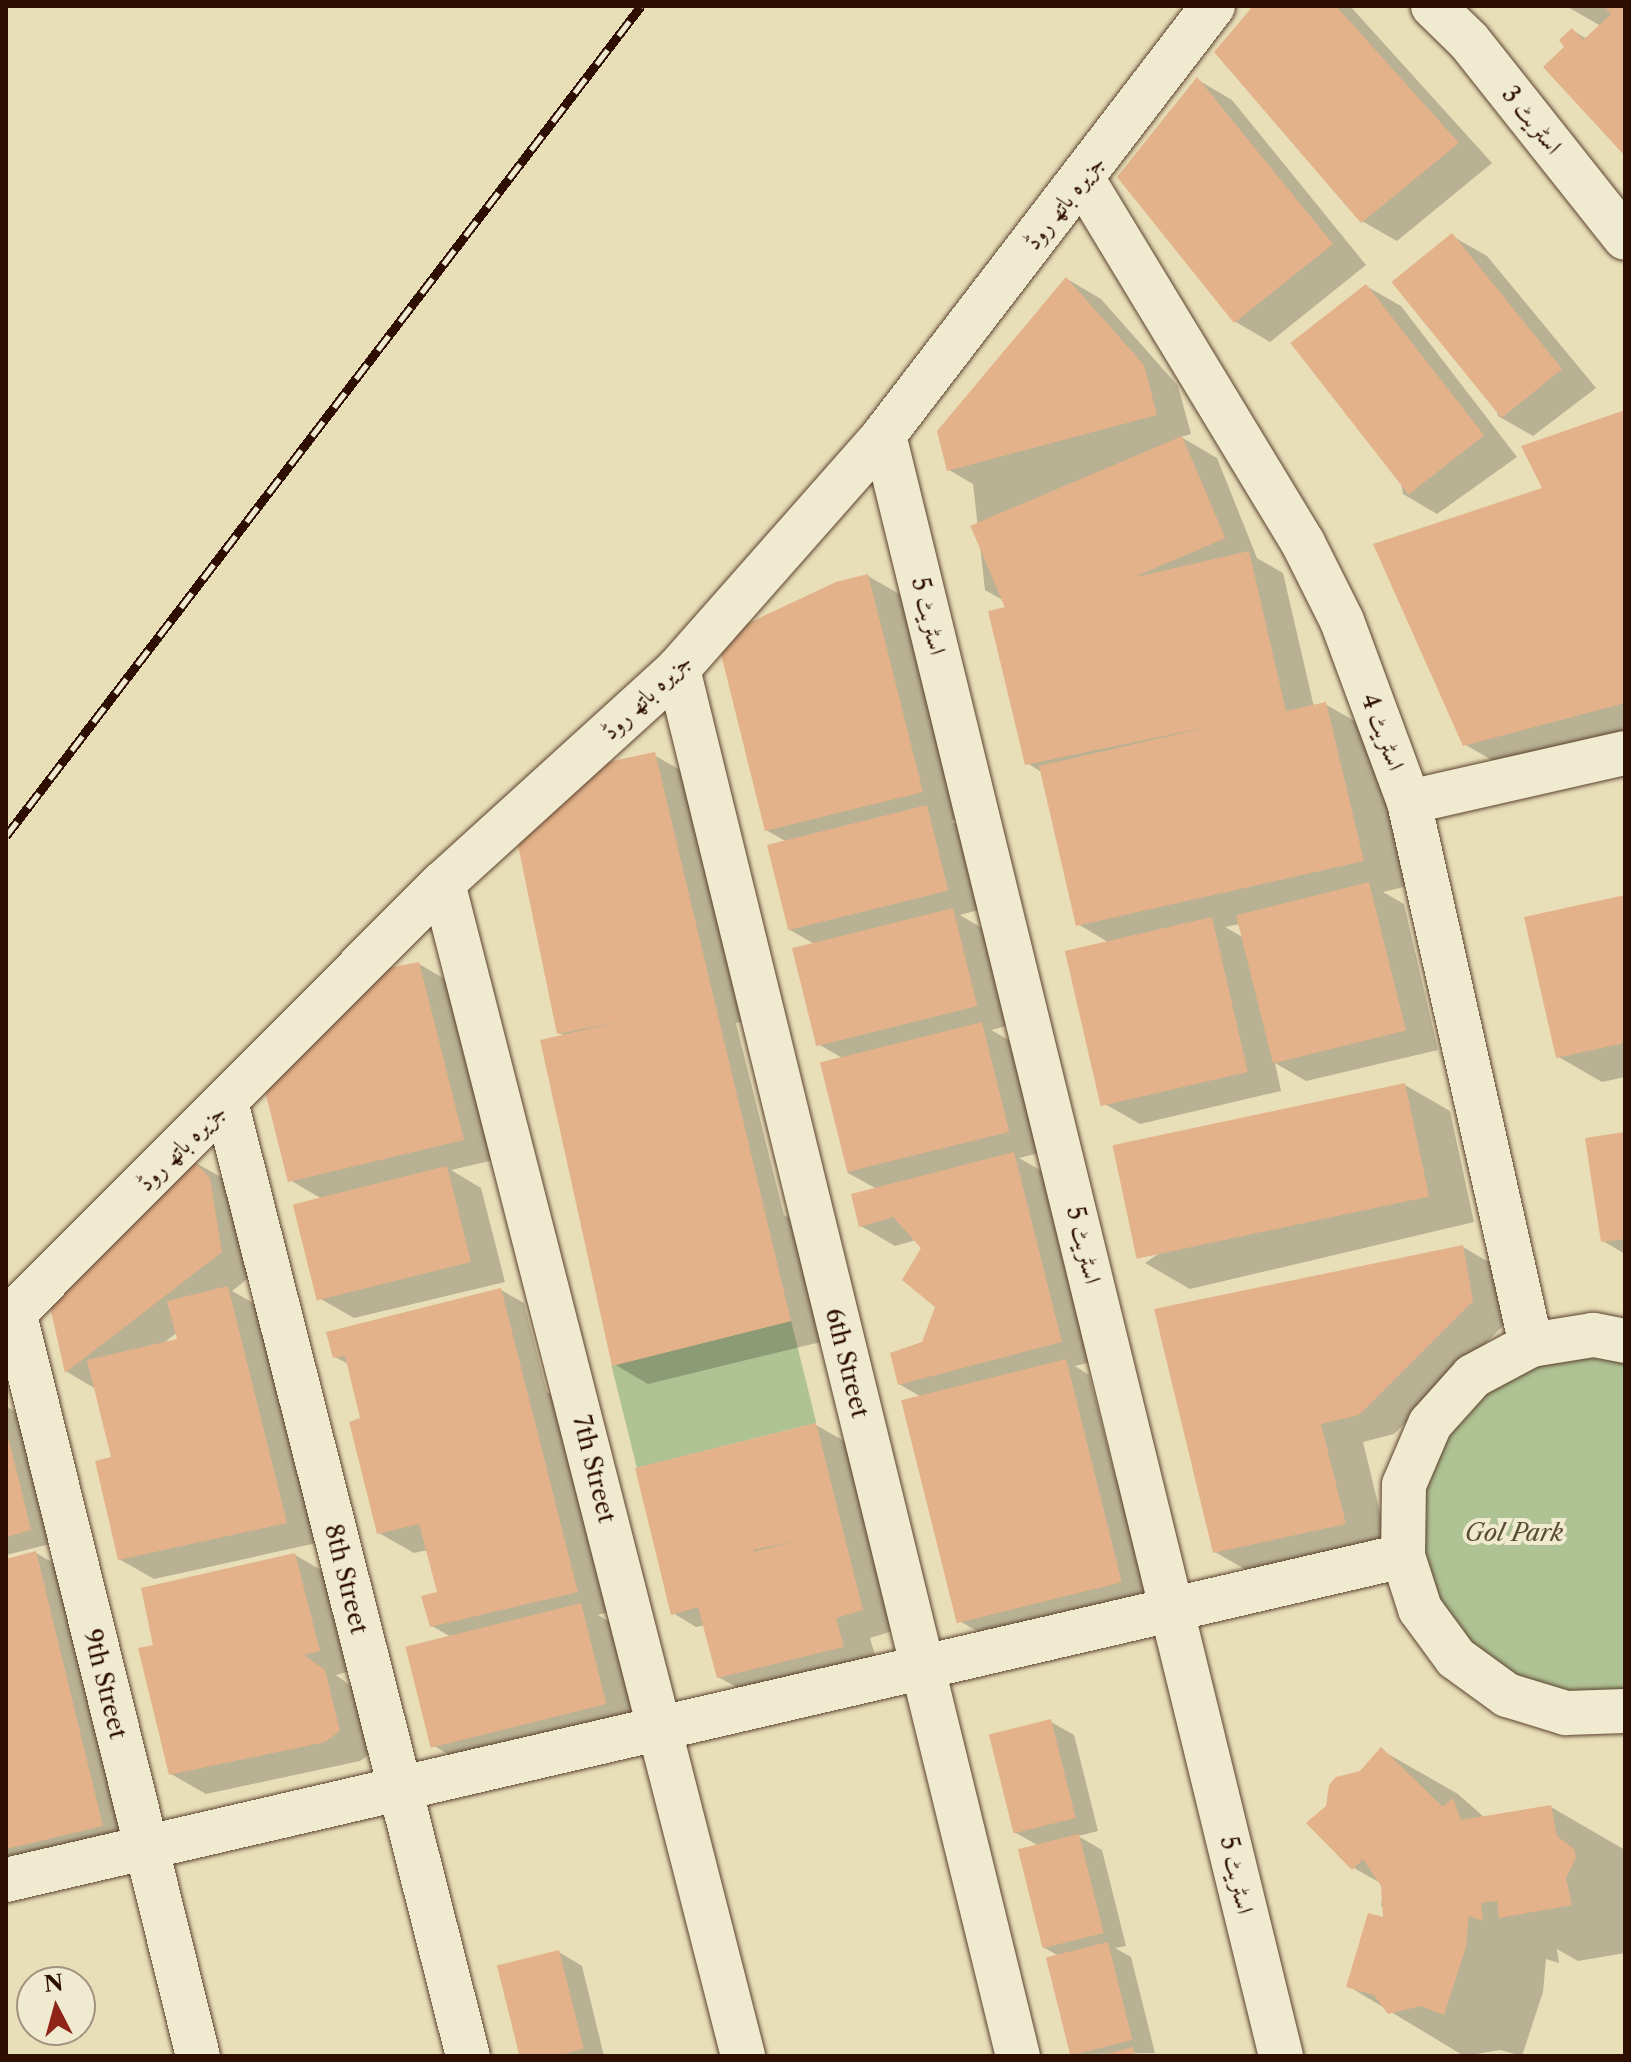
<!DOCTYPE html>
<meta charset="utf-8">
<style>
body{margin:0}
#map{position:relative;width:1631px;height:2062px;overflow:hidden;background:#e8deb8;font-family:"Libre Caslon Text",Amiri,serif}
div>[style]{position:absolute}
.green>*{inset:0;background:#afc294;transform-origin:0 0}
.shadow>*{inset:0;background:#0003}
.building>*{inset:0;background:#e3b28a;transform-origin:0 0}
.roads{filter:drop-shadow(0 0 2px #5c422f) drop-shadow(0 0 2px #5c422f)}
.minor>*{height:44px;margin:-22px;padding:0 22px;transform-origin:22px;border-radius:22px;background:#f0ead1}
.tertiary>*{height:44px;margin:-22px;padding:0 22px;transform-origin:22px;border-radius:22px;background:#f0ead1}
.rail>*{height:9px;margin-top:-4.5px;transform-origin:0;background:repeating-linear-gradient(90deg,#f0ead1 0 18px,#2d0e01 0 36px);box-sizing:border-box;border-block:2px solid #2d0e01}
span{translate:-50% -50%;white-space:nowrap;text-align:center;line-height:1.15;-webkit-text-stroke:8px #f0ead1;paint-order:stroke}
.street-label{font-size:24px;color:#2d0e01}
.park-label{font-size:24px;color:#5a4d34;font-style:italic}
.frame{position:absolute;inset:0;border:8px solid #2d0e01;pointer-events:none}
.north{position:absolute;left:16px;top:1966px;width:80px;height:80px;box-sizing:border-box;background:#f0ead1;border:2px solid #a2927e;border-radius:50%;rotate:354deg;font-size:22px;font-weight:700;line-height:32px;text-align:center;color:#2d0e01}
.north::after{content:'';display:block;margin:auto;width:28px;height:36px;background:#8f2418;clip-path:polygon(50% 0,100% 100%,50% 72%,0 100%)}
</style>
<div id="map">
<div class="green">
<div style="left:791px;top:1321px;width:105px;height:185px;rotate:76deg"></div>
<div style="clip-path:polygon(1625px 1341px,1625px 1711px,1507px 1695px,1403px 1556px,1401px 1510px,1473px 1376px)"></div>
</div>
<div class="shadow">
<div style="clip-path:polygon(1255px 6px,1350px 6px,1492px 163px,1397px 241px,1362px 221px)"></div>
<div style="clip-path:polygon(1566px 6px,1625px 6px,1625px 153px,1567px 47px,1572px 30px,1587px 39px,1601px 26px)"></div>
<div style="clip-path:polygon(1198px 80px,1232px 100px,1366px 265px,1270px 342px,1236px 322px,1120px 177px)"></div>
<div style="clip-path:polygon(1452px 236px,1487px 256px,1596px 388px,1533px 436px,1498px 416px)"></div>
<div style="clip-path:polygon(evenodd,1067px 279px,1101px 299px,1178px 386px,1191px 434px,1181px 437px,1217px 458px,1257px 558px,1283px 573px,1314px 707px,1325px 704px,1370px 730px,1408px 886px,1383px 892px,1404px 904px,1438px 1050px,1306px 1081px,1275px 1063px,1281px 1091px,1140px 1124px,1105px 1104px,1111px 944px,1078px 924px,1043px 773px,1027px 763px,1015px 607px,985px 590px,973px 484px,949px 470px,1067px 279px,1240px 924px,1244px 938px,1225px 927px,1240px 924px)"></div>
<div style="clip-path:polygon(1366px 286px,1401px 306px,1517px 457px,1437px 514px,1403px 494px)"></div>
<div style="clip-path:polygon(1625px 412px,1625px 740px,1509px 770px,1464px 744px,1545px 489px)"></div>
<div style="clip-path:polygon(868px 576px,913px 602px,967px 817px,951px 821px,961px 827px,982px 909px,960px 915px,987px 931px,1011px 1025px,991px 1030px,1016px 1044px,1043px 1152px,1019px 1158px,1049px 1175px,1095px 1361px,1075px 1366px,1089px 1375px,1116px 1479px,1127px 1485px,1156px 1601px,991px 1639px,956px 1619px,923px 1398px,899px 1384px,924px 1344px,938px 1306px,923px 1248px,916px 1240px,895px 1246px,861px 1226px,877px 1189px,848px 1173px,844px 1059px,818px 1044px,816px 945px,790px 930px,787px 842px,766px 830px)"></div>
<div style="clip-path:polygon(654px 755px,689px 775px,745px 1021px,736px 1023px,784px 1215px,795px 1221px,825px 1341px,648px 1384px,614px 1364px,565px 1036px,559px 1033px)"></div>
<div style="clip-path:polygon(1625px 897px,1625px 1077px,1602px 1082px,1557px 1056px)"></div>
<div style="clip-path:polygon(419px 964px,453px 984px,498px 1159px,451px 1170px,481px 1188px,505px 1282px,354px 1318px,319px 1298px,322px 1199px,290px 1180px)"></div>
<div style="clip-path:polygon(1405px 1085px,1450px 1111px,1474px 1222px,1190px 1289px,1145px 1263px)"></div>
<div style="clip-path:polygon(1625px 1134px,1625px 1254px,1603px 1241px)"></div>
<div style="clip-path:polygon(evenodd,189px 1159px,224px 1179px,256px 1272px,232px 1291px,262px 1308px,321px 1542px,154px 1579px,119px 1559px,113px 1459px,96px 1389px,67px 1372px,189px 1159px,177px 1333px,179px 1340px,162px 1344px,177px 1333px)"></div>
<div style="clip-path:polygon(1463px 1247px,1497px 1267px,1507px 1322px,1394px 1434px,1363px 1442px,1389px 1549px,1260px 1578px,1215px 1552px,1157px 1311px)"></div>
<div style="clip-path:polygon(501px 1290px,524px 1303px,547px 1392px,558px 1399px,612px 1611px,598px 1615px,615px 1625px,641px 1724px,467px 1766px,433px 1745px,451px 1637px,432px 1626px,439px 1594px,428px 1550px,414px 1553px,379px 1533px,367px 1419px,350px 1365px,335px 1357px)"></div>
<div style="clip-path:polygon(6px 1406px,22px 1416px,54px 1543px,6px 1555px)"></div>
<div style="clip-path:polygon(816px 1425px,851px 1445px,896px 1630px,870px 1638px,878px 1666px,742px 1690px,718px 1677px,705px 1625px,696px 1627px,673px 1613px)"></div>
<div style="clip-path:polygon(36px 1553px,71px 1573px,137px 1845px,6px 1870px,6px 1561px)"></div>
<div style="clip-path:polygon(295px 1555px,330px 1575px,354px 1670px,336px 1675px,359px 1692px,374px 1751px,360px 1761px,206px 1794px,171px 1774px,155px 1646px)"></div>
<div style="clip-path:polygon(1051px 1722px,1074px 1735px,1098px 1831px,1078px 1836px,1102px 1850px,1126px 1946px,1115px 1948px,1131px 1957px,1155px 2053px,1072px 2054px,1059px 1956px,1043px 1947px,1039px 1846px,1016px 1833px)"></div>
<div style="clip-path:polygon(1381px 1750px,1458px 1794px,1485px 1818px,1551px 1807px,1625px 1850px,1625px 1953px,1578px 1961px,1557px 1949px,1559px 1963px,1546px 1959px,1543px 1992px,1522px 2056px,1500px 2050px,1464px 2056px,1348px 1986px,1387px 1910px,1381px 1906px,1384px 1885px,1354px 1868px,1361px 1773px)"></div>
<div style="clip-path:polygon(559px 1952px,582px 1966px,604px 2056px,521px 2056px,499px 1966px)"></div>
</div>
<div class="building">
<div style="clip-path:polygon(1253px 6px,1336px 6px,1459px 143px,1361px 223px,1214px 52px)"></div>
<div style="clip-path:polygon(1604px 6px,1625px 6px,1625px 156px,1543px 67px,1564px 47px,1559px 40px,1572px 28px,1583px 40px,1611px 14px)"></div>
<div style="clip-path:polygon(1197px 77px,1333px 244px,1234px 323px,1117px 177px)"></div>
<div style="left:1452px;top:233px;width:175px;height:78px;rotate:51deg"></div>
<div style="clip-path:polygon(1066px 277px,1144px 365px,1157px 415px,947px 471px,937px 431px)"></div>
<div style="left:1366px;top:284px;width:192px;height:96px;rotate:52deg"></div>
<div style="clip-path:polygon(1625px 410px,1625px 703px,1463px 746px,1373px 544px,1542px 488px,1521px 446px)"></div>
<div style="left:1182px;top:436px;width:111px;height:230px;rotate:67deg"></div>
<div style="clip-path:polygon(1249px 551px,1286px 711px,1326px 702px,1364px 861px,1076px 926px,1039px 766px,1226px 723px,1025px 765px,988px 611px)"></div>
<div style="clip-path:polygon(868px 574px,923px 792px,765px 831px,717px 638px,836px 582px)"></div>
<div style="clip-path:polygon(655px 752px,791px 1321px,612px 1366px,540px 1040px,624px 1021px,557px 1034px,514px 826px,574px 769px)"></div>
<div style="left:927px;top:805px;width:88px;height:165px;rotate:76deg"></div>
<div style="left:1369px;top:882px;width:153px;height:137px;rotate:76deg"></div>
<div style="clip-path:polygon(1625px 895px,1625px 1043px,1556px 1058px,1524px 917px)"></div>
<div style="left:953px;top:908px;width:101px;height:166px;rotate:76deg"></div>
<div style="left:1212px;top:917px;width:159px;height:151px;rotate:77deg"></div>
<div style="clip-path:polygon(419px 962px,464px 1140px,288px 1182px,264px 1087px,378px 970px)"></div>
<div style="left:982px;top:1022px;width:113px;height:167px;rotate:76deg"></div>
<div style="left:1405px;top:1083px;width:116px;height:299px;rotate:78deg"></div>
<div style="clip-path:polygon(1625px 1132px,1625px 1239px,1601px 1242px,1585px 1138px)"></div>
<div style="clip-path:polygon(1014px 1152px,1062px 1342px,898px 1385px,890px 1353px,922px 1342px,935px 1307px,902px 1280px,921px 1248px,893px 1217px,859px 1227px,851px 1194px)"></div>
<div style="clip-path:polygon(189px 1156px,210px 1178px,222px 1252px,65px 1373px,46px 1289px)"></div>
<div style="left:447px;top:1166px;width:99px;height:159px;rotate:76deg"></div>
<div style="clip-path:polygon(1463px 1245px,1473px 1301px,1359px 1415px,1321px 1424px,1346px 1524px,1213px 1553px,1154px 1309px)"></div>
<div style="clip-path:polygon(228px 1286px,287px 1523px,118px 1560px,95px 1461px,111px 1457px,87px 1360px,177px 1339px,167px 1301px)"></div>
<div style="clip-path:polygon(501px 1288px,578px 1592px,430px 1627px,421px 1596px,437px 1592px,419px 1524px,377px 1534px,349px 1422px,360px 1418px,345px 1356px,333px 1358px,326px 1332px)"></div>
<div style="left:1066px;top:1359px;width:230px;height:170px;rotate:76deg"></div>
<div style="clip-path:polygon(evenodd,816px 1423px,863px 1610px,836px 1618px,844px 1647px,717px 1678px,698px 1607px,671px 1615px,635px 1468px,816px 1423px,795px 1541px,754px 1552px,753px 1550px,795px 1541px)"></div>
<div style="clip-path:polygon(7px 1432px,31px 1530px,6px 1537px,6px 1433px)"></div>
<div style="clip-path:polygon(36px 1551px,103px 1826px,6px 1849px,6px 1559px)"></div>
<div style="clip-path:polygon(295px 1553px,320px 1651px,304px 1655px,325px 1670px,340px 1731px,325px 1742px,169px 1775px,138px 1648px,153px 1645px,141px 1588px)"></div>
<div style="left:581px;top:1603px;width:104px;height:181px;rotate:76deg"></div>
<div style="left:1051px;top:1719px;width:102px;height:64px;rotate:76deg"></div>
<div style="clip-path:polygon(1381px 1747px,1443px 1807px,1453px 1798px,1461px 1820px,1551px 1805px,1557px 1836px,1574px 1849px,1576px 1858px,1566px 1878px,1572px 1905px,1499px 1918px,1497px 1901px,1481px 1903px,1483px 1921px,1469px 1916px,1466px 1947px,1444px 2015px,1421px 2006px,1388px 2014px,1374px 1995px,1346px 1987px,1368px 1913px,1383px 1917px,1381px 1886px,1363px 1859px,1352px 1870px,1306px 1823px,1326px 1806px,1329px 1785px,1336px 1777px,1360px 1771px)"></div>
<div style="left:1079px;top:1834px;width:102px;height:63px;rotate:76deg"></div>
<div style="left:1108px;top:1942px;width:101px;height:64px;rotate:76deg"></div>
<div style="left:559px;top:1950px;width:102px;height:64px;rotate:76deg"></div>
<div style="clip-path:polygon(1133px 2047px,1135px 2056px,1102px 2056px,1102px 2055px)"></div>
</div>
<div class="roads">
<div class="minor">
<div style="left:1433px;top:6px;width:50px;rotate:44.2deg"></div>
<div style="left:1469px;top:41px;width:251px;rotate:51.6deg"></div>
<div style="left:1082px;top:178px;width:427px;rotate:58.8deg"></div>
<div style="left:1303px;top:543px;width:87px;rotate:63.4deg"></div>
<div style="left:1342px;top:621px;width:193px;rotate:69.7deg"></div>
<div style="left:1409px;top:802px;width:557px;rotate:77.34deg"></div>
<div style="left:884px;top:435px;width:1669px;rotate:76.24deg"></div>
<div style="left:678px;top:669px;width:1428px;rotate:76.23deg"></div>
<div style="left:1409px;top:802px;width:221px;rotate:-12.8deg"></div>
<div style="left:443px;top:883px;width:1211px;rotate:75.65deg"></div>
<div style="left:226px;top:1102px;width:984px;rotate:75.77deg"></div>
<div style="left:14px;top:1311px;width:767px;rotate:76.13deg"></div>
<div style="left:1625px;top:1341px;width:33px;rotate:-169deg"></div>
<div style="left:1593px;top:1335px;width:63px;rotate:170.8deg"></div>
<div style="left:1531px;top:1345px;width:66px;rotate:151.9deg"></div>
<div style="left:1473px;top:1376px;width:64px;rotate:131.9deg"></div>
<div style="left:1430px;top:1424px;width:66px;rotate:113.1deg"></div>
<div style="left:1404px;top:1485px;width:71px;rotate:90.8deg"></div>
<div style="left:1403px;top:1556px;width:56px;rotate:72.2deg"></div>
<div style="left:1420px;top:1609px;width:61px;rotate:53.7deg"></div>
<div style="left:1456px;top:1658px;width:63px;rotate:36deg"></div>
<div style="left:1507px;top:1695px;width:62px;rotate:17deg"></div>
<div style="left:1566px;top:1713px;width:59px;rotate:-1.9deg"></div>
<div style="left:6px;top:1880px;width:1434px;rotate:-13.06deg"></div>
</div>
<div class="tertiary">
<div style="left:6px;top:1321px;width:619px;rotate:-45.07deg"></div>
<div style="left:443px;top:883px;width:318px;rotate:-42.3deg"></div>
<div style="left:678px;top:669px;width:312px;rotate:-48.6deg"></div>
<div style="left:884px;top:435px;width:541px;rotate:-52.52deg"></div>
</div>
</div>
<div class="rail">
<div style="left:6px;top:836px;width:1045px;rotate:-52.58deg"></div>
</div>
<div class="street-label">
<span style="left:1532px;top:120px;rotate:51deg">اسٹریٹ 3</span>
<span style="left:1064px;top:202px;rotate:-52deg">جزیرہ باتھ روڈ</span>
<span style="left:929px;top:616px;rotate:76deg">اسٹریٹ 5</span>
<span style="left:646px;top:696px;rotate:-44deg">جزیرہ باتھ روڈ</span>
<span style="left:1383px;top:732px;rotate:69deg">اسٹریٹ 4</span>
<span style="left:181px;top:1147px;rotate:-45deg">جزیرہ باتھ روڈ</span>
<span style="left:1084px;top:1245px;rotate:76deg">اسٹریٹ 5</span>
<span style="left:847px;top:1363px;rotate:76deg">6th Street</span>
<span style="left:594px;top:1469px;rotate:76deg">7th Street</span>
<span style="left:346px;top:1579px;rotate:76deg">8th Street</span>
<span style="left:105px;top:1684px;rotate:76deg">9th Street</span>
<span style="left:1237px;top:1875px;rotate:77deg">اسٹریٹ 5</span>
</div>
<div class="park-label">
<span style="left:1514px;top:1533px">Gol Park</span>
</div>
<div class="frame"></div>
<div class="north">N</div>
</div>
